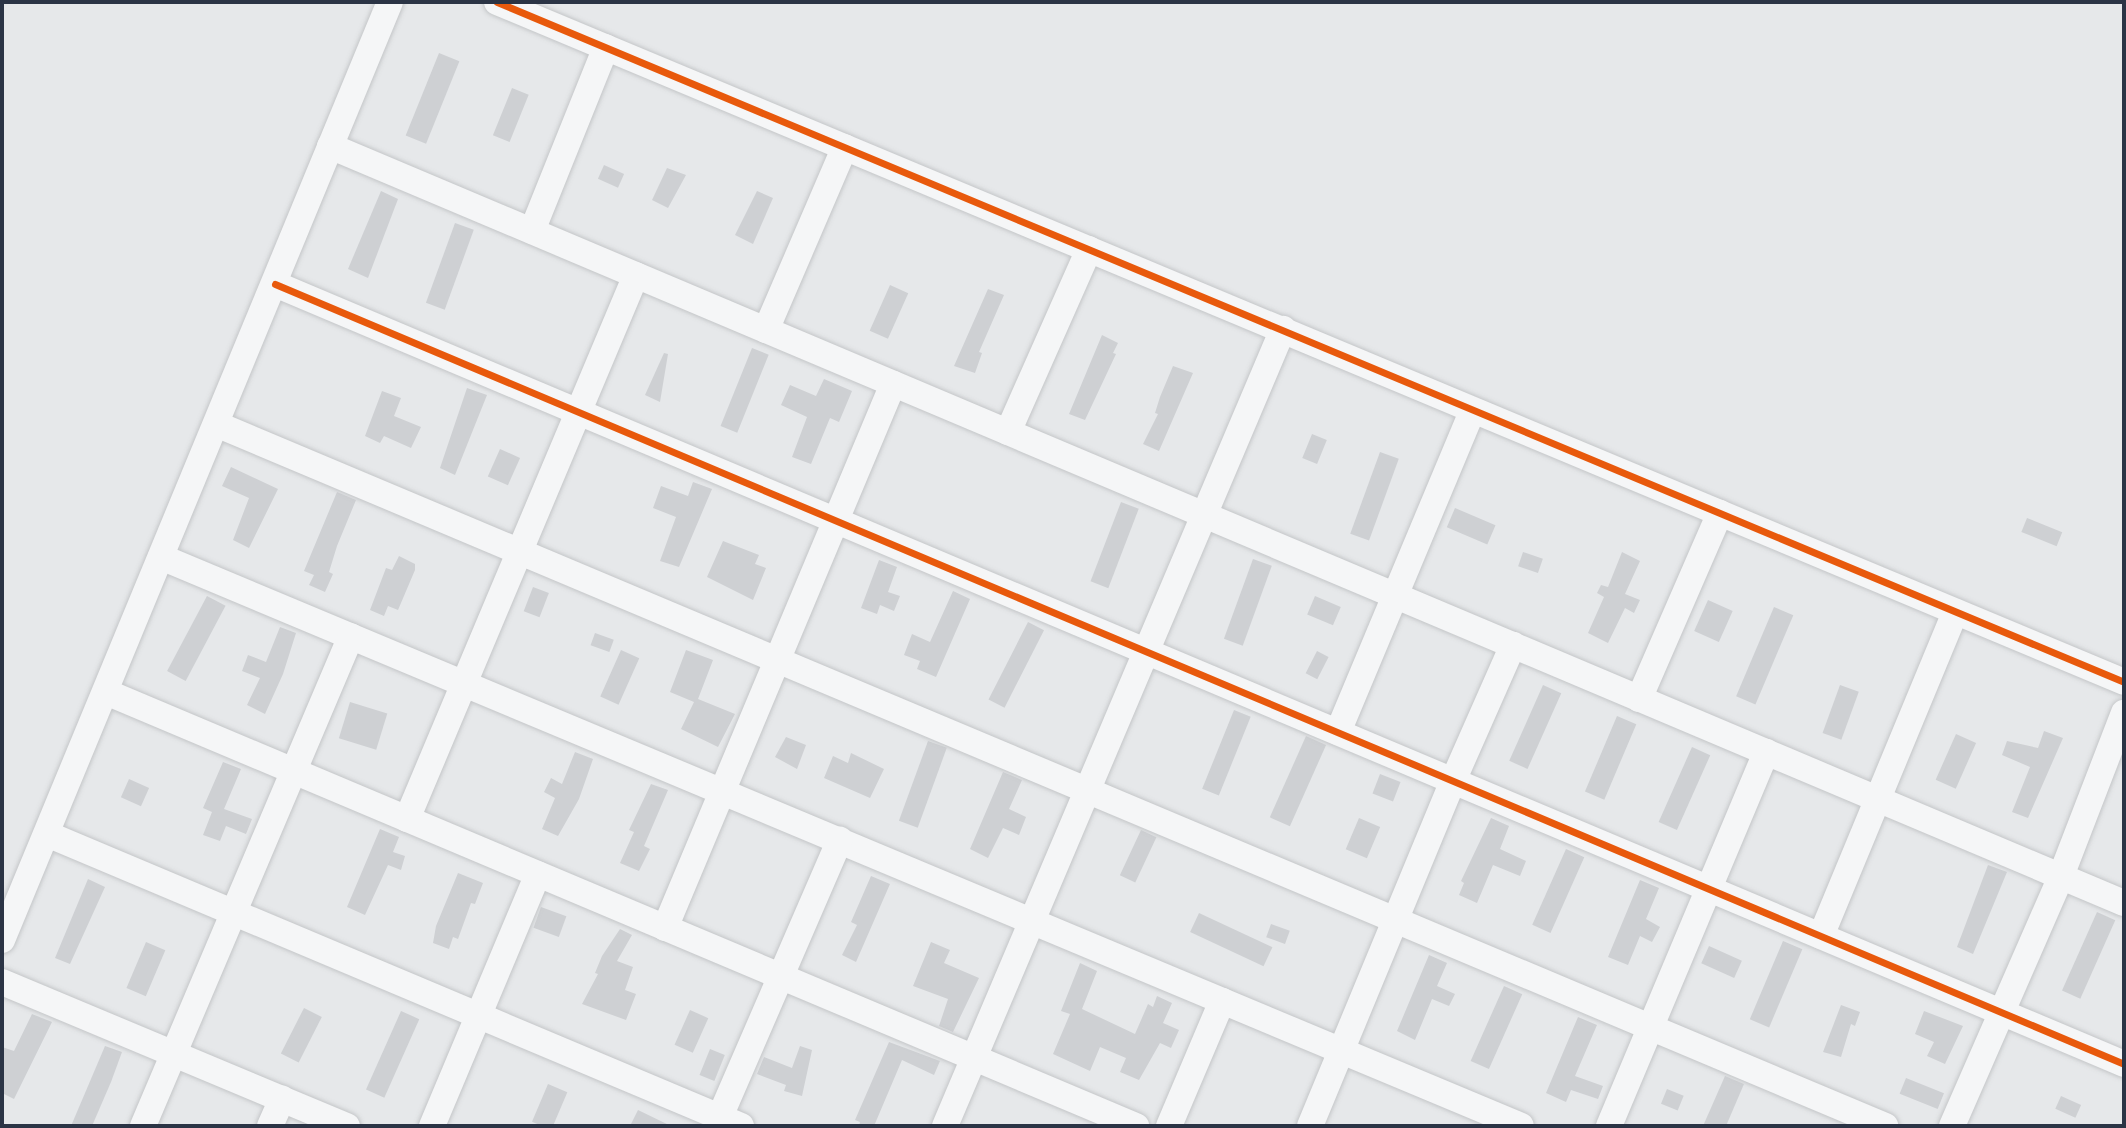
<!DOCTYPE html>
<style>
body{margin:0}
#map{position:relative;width:2126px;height:1128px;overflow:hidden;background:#e6e8ea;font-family:"DM Sans",sans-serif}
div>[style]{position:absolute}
.building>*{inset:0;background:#ced0d3;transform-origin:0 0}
.roads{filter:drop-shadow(0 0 2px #c4c6c8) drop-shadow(0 0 2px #c4c6c8)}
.minor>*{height:26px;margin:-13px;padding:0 13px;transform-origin:13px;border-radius:13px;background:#f5f6f7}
.cycleway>*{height:7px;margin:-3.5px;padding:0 3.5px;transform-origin:3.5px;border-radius:3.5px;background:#e8590c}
span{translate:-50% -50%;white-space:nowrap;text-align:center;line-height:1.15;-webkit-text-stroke:6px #f4f6f9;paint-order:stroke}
.frame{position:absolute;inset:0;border:4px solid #2b3445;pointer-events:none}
</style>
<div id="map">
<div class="building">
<div style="left:439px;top:53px;width:22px;height:89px;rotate:22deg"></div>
<div style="left:512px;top:88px;width:18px;height:51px;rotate:22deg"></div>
<div style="left:604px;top:165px;width:22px;height:15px;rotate:24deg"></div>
<div style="clip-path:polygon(667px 168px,686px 175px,668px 208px,652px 200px)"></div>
<div style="clip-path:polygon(381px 191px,398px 199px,368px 278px,348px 269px)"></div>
<div style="clip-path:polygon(757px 191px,773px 198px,753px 244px,735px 235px)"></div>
<div style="left:455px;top:223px;width:20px;height:85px;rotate:20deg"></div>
<div style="left:890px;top:285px;width:20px;height:50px;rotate:24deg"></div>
<div style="clip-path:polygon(988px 289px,1004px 295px,979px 352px,982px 353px,975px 373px,954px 366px)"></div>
<div style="clip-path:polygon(1102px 335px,1118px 343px,1113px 353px,1116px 354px,1085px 420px,1069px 414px)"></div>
<div style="left:752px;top:348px;width:18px;height:84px;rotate:22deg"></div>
<div style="clip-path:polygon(664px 353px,668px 354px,660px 402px,645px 395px)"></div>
<div style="clip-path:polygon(1173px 366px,1193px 373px,1159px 451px,1143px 444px,1158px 414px,1155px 413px,1160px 397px)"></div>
<div style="clip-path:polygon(824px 379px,852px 391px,839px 422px,830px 418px,811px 464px,792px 457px,807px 417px,781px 405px,790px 385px,816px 396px)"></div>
<div style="clip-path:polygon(467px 388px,487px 395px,455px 475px,440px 468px)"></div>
<div style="clip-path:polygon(382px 391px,401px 398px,394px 416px,421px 427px,411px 448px,384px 436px,380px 443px,365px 436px)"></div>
<div style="left:1312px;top:434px;width:16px;height:26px;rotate:22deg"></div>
<div style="left:500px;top:449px;width:22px;height:30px;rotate:24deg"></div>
<div style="left:1380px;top:452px;width:20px;height:87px;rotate:20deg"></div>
<div style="clip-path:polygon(231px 467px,278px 489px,249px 548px,233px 540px,249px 498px,222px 486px)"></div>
<div style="clip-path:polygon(693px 482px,712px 489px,679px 567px,660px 561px,676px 517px,653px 508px,661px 486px,688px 496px)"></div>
<div style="clip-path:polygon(337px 492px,356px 500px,337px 546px,329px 572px,333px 574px,325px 592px,309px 585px,314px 575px,304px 571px)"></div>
<div style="left:1121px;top:502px;width:19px;height:85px;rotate:21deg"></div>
<div style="left:1455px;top:508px;width:44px;height:21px;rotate:23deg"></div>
<div style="left:2027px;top:518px;width:38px;height:15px;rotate:22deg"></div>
<div style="clip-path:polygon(723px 541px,759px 555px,755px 564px,766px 568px,753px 600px,707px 577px)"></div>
<div style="left:1523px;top:552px;width:21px;height:15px;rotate:19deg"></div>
<div style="clip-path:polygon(1622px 552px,1640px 561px,1625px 594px,1640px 600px,1634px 613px,1625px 608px,1608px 643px,1588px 633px,1604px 597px,1597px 593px,1601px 585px,1608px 587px)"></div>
<div style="clip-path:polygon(399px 556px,415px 564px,415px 570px,398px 610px,388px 606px,384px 616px,370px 610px,386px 568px,392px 570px)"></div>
<div style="left:1253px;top:559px;width:20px;height:85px;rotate:20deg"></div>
<div style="clip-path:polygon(879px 560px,897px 567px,888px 592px,900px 596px,894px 611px,880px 605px,877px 614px,861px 608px)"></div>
<div style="left:533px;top:587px;width:17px;height:26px;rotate:21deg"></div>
<div style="clip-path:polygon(953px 591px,970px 599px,936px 677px,917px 669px,920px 661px,904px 655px,912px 634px,930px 642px)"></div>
<div style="left:207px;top:596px;width:21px;height:85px;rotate:28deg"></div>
<div style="left:1315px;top:596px;width:28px;height:20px;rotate:23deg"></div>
<div style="left:1708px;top:600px;width:27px;height:34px;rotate:24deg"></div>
<div style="left:1774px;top:607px;width:21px;height:97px;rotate:23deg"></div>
<div style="left:1028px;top:622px;width:18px;height:87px;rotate:27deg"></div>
<div style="clip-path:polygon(280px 627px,296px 633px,283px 674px,265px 714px,247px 705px,260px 678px,242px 671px,248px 655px,266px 662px)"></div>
<div style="left:595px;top:633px;width:20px;height:13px;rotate:20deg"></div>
<div style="left:621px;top:650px;width:20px;height:51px;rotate:24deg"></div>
<div style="clip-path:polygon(686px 650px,713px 660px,698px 699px,735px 714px,718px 747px,681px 729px,694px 702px,670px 692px)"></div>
<div style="left:1317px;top:651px;width:13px;height:25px;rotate:27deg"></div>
<div style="left:1543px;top:685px;width:20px;height:83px;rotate:24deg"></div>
<div style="left:1840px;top:685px;width:20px;height:51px;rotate:20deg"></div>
<div style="left:350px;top:702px;width:39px;height:38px;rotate:17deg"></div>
<div style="left:1234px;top:710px;width:18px;height:85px;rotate:22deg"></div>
<div style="left:1617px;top:716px;width:21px;height:82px;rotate:23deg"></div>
<div style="clip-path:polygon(2044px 731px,2063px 738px,2028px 818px,2012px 812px,2030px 767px,2002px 755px,2007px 741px,2038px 748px)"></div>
<div style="left:1956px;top:734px;width:22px;height:50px;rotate:24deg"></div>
<div style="left:1306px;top:736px;width:22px;height:89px;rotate:24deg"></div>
<div style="clip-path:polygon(786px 737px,806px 745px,797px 769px,775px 757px)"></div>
<div style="left:928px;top:741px;width:20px;height:85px;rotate:20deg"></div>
<div style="left:1692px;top:747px;width:20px;height:82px;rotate:24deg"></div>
<div style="clip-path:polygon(575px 752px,593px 759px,579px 799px,558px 836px,542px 829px,555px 798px,544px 792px,551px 778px,562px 784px)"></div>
<div style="clip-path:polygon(851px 753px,884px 769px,870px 798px,824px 778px,833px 756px,848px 763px)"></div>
<div style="clip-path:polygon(223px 762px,241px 769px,224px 809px,252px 819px,246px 834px,226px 826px,220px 841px,203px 835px,212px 812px,203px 808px)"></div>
<div style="clip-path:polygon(1003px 772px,1022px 780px,1009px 809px,1026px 817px,1019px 835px,1003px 828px,988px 858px,970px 849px)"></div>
<div style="left:1380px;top:774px;width:22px;height:21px;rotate:21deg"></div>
<div style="left:129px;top:779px;width:22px;height:20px;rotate:24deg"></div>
<div style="clip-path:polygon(651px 784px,668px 790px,644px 846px,650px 849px,639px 871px,620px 863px,634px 832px,629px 830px)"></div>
<div style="left:1359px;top:818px;width:23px;height:34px;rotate:23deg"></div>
<div style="clip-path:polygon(1491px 818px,1509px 826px,1500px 849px,1526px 861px,1520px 876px,1493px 865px,1477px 903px,1459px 895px,1464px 883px,1461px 881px)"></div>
<div style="clip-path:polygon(380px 829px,399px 837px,393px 852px,405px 856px,401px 870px,388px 865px,365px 915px,347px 907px)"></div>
<div style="left:1141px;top:830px;width:17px;height:50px;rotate:25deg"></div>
<div style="left:1566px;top:849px;width:20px;height:83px;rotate:24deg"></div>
<div style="clip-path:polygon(1988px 865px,2007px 872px,1973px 954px,1957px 947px)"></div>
<div style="clip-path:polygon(458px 873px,483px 883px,475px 904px,471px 903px,458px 939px,453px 937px,449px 949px,433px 943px,436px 926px)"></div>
<div style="clip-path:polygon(871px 876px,890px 884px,856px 962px,842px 955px,857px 925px,851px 922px)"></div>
<div style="clip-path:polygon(88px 879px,105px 887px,70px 964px,55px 958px)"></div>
<div style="clip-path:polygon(1640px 880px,1659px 888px,1646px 919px,1660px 927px,1652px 942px,1640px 936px,1628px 965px,1608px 957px)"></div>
<div style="left:541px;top:907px;width:27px;height:22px;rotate:20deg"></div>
<div style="left:2097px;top:912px;width:20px;height:86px;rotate:24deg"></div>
<div style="left:1199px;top:913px;width:81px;height:21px;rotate:25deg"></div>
<div style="left:1271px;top:924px;width:20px;height:14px;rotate:20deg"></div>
<div style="clip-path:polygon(620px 929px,632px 935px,617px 961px,633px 967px,625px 990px,636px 994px,626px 1020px,582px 1004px,598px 974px,595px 973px,602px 956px)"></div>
<div style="left:1783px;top:941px;width:21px;height:85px;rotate:23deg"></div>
<div style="left:146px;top:942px;width:21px;height:50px;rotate:23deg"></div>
<div style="clip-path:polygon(931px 942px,950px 950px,944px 963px,979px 978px,953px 1032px,939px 1026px,948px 999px,913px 986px)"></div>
<div style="left:1709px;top:946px;width:36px;height:19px;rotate:24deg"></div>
<div style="clip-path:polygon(1429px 955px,1447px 963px,1437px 986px,1455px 994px,1449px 1006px,1432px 999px,1415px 1040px,1397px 1031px)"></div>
<div style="clip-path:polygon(1080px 963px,1097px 971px,1082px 1009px,1135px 1034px,1148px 1004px,1153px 1007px,1157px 996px,1172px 1003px,1163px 1023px,1179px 1030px,1171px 1048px,1160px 1043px,1139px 1080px,1120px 1072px,1126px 1058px,1100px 1047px,1090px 1071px,1053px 1054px,1070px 1014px,1061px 1011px)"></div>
<div style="left:1504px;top:986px;width:20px;height:82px;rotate:24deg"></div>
<div style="clip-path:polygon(1841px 1005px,1860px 1012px,1855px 1026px,1851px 1024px,1841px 1057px,1823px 1052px)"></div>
<div style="left:304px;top:1008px;width:20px;height:51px;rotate:27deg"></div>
<div style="left:690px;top:1010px;width:20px;height:38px;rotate:24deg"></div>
<div style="left:401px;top:1011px;width:20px;height:86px;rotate:24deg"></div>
<div style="clip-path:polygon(1924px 1011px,1963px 1026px,1945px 1064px,1927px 1056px,1934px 1042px,1915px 1034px)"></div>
<div style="clip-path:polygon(32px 1014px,52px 1022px,14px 1099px,2px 1093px,2px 1047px,14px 1051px)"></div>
<div style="clip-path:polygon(1578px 1017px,1597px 1025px,1575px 1076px,1603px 1086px,1598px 1099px,1571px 1090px,1566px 1102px,1546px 1093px)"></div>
<div style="clip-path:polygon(889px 1042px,940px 1061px,934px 1075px,902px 1060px,874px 1126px,859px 1126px,860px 1122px,855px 1120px)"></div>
<div style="clip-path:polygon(105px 1046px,122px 1052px,111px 1082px,92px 1126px,71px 1126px)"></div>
<div style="clip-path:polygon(800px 1046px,812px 1050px,802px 1096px,784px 1091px,786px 1085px,757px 1074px,764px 1057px,792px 1068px)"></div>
<div style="left:710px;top:1049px;width:16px;height:28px;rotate:22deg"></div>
<div style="clip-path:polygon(1725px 1076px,1744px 1084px,1726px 1126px,1703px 1126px)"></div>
<div style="left:1906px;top:1078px;width:41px;height:17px;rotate:22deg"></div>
<div style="left:548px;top:1084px;width:21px;height:41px;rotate:23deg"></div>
<div style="left:1667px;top:1089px;width:18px;height:16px;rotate:22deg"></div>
<div style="left:2061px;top:1096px;width:22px;height:14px;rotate:24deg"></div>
<div style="clip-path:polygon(638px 1110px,671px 1126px,630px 1126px)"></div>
</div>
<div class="roads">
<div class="minor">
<div style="left:497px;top:2px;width:1763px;rotate:22.68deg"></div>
<div style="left:330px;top:146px;width:1947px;rotate:22.88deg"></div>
<div style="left:532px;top:231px;width:198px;rotate:-68.1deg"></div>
<div style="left:275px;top:284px;width:2007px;rotate:22.87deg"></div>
<div style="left:766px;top:330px;width:199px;rotate:-66.7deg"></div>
<div style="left:216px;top:424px;width:1811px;rotate:22.81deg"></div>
<div style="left:1008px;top:432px;width:200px;rotate:-66.1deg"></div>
<div style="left:161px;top:557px;width:1474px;rotate:22.7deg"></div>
<div style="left:106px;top:692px;width:1118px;rotate:22.85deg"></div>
<div style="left:1639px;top:699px;width:203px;rotate:-66.5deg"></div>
<div style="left:1338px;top:732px;width:348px;rotate:-67.3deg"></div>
<div style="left:407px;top:819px;width:590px;rotate:-67.17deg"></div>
<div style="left:47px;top:834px;width:753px;rotate:22.82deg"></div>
<div style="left:665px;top:928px;width:590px;rotate:-67.26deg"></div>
<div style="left:1821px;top:936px;width:351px;rotate:-67.5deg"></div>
<div style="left:2px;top:940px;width:1015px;rotate:-67.53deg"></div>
<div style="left:2px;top:982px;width:374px;rotate:22.7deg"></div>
<div style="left:143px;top:1126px;width:532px;rotate:-67deg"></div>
<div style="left:270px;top:1126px;width:30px;rotate:-66deg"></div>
<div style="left:432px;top:1126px;width:273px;rotate:-67.2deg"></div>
<div style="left:716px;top:1126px;width:312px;rotate:-66.6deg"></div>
<div style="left:945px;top:1126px;width:866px;rotate:-67.02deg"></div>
<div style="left:1169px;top:1126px;width:136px;rotate:-67deg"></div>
<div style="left:1310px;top:1126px;width:373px;rotate:-67.5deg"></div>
<div style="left:1453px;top:781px;width:149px;rotate:-66.2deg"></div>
<div style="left:1609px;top:1126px;width:406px;rotate:-67.2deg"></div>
<div style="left:1952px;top:1126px;width:273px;rotate:-66.4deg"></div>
<div style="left:2061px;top:876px;width:175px;rotate:-68.9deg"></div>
</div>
</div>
<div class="cycleway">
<div style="left:497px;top:2px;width:1763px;rotate:22.68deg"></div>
<div style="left:275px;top:284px;width:2007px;rotate:22.87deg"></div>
</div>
<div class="frame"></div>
</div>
